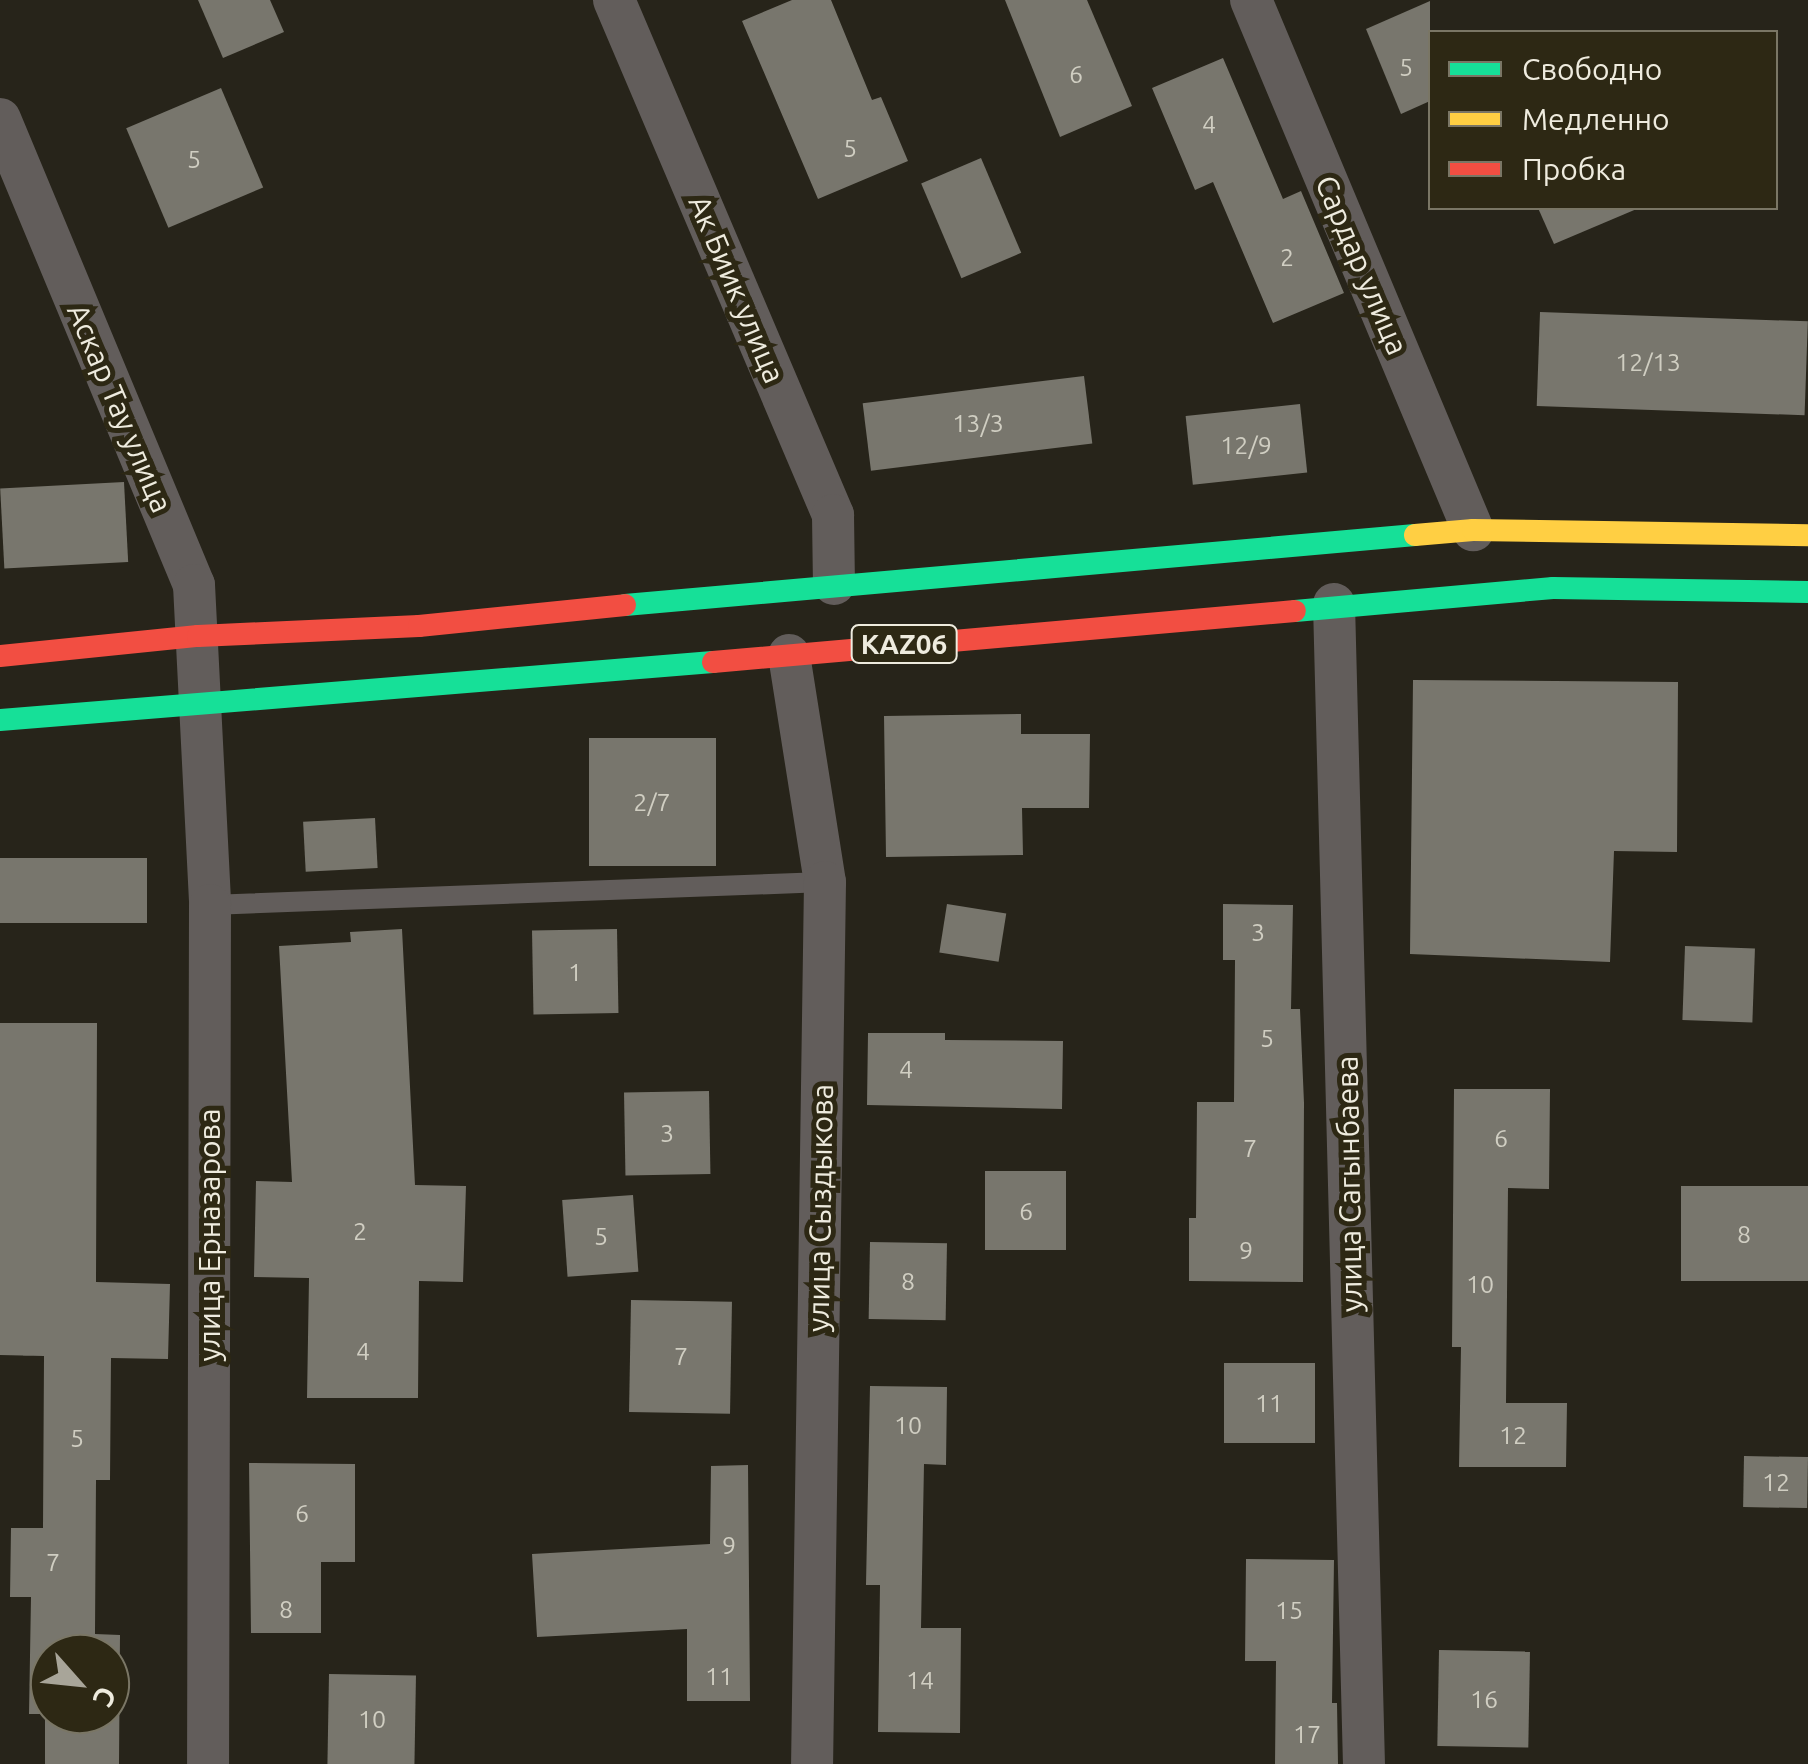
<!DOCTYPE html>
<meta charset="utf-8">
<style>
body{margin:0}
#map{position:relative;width:1808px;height:1764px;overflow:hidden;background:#27241a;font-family:Ubuntu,sans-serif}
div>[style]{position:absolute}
.building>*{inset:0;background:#78766d;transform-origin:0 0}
.lane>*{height:20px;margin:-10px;padding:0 10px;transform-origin:10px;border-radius:10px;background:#625d5b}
.street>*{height:42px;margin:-21px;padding:0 21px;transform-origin:21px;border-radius:21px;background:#625d5b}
.fast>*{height:22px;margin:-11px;padding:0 11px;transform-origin:11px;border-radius:11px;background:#16e098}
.slow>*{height:22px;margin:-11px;padding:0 11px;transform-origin:11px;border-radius:11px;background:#ffcf43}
.jam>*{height:22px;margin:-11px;padding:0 11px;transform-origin:11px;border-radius:11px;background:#f24e42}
span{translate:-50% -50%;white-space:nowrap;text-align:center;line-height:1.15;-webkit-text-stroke:10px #2d2814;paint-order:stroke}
.number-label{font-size:25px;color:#d0cec2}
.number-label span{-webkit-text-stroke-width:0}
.shield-label span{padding:2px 8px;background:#2d2814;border:2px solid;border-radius:8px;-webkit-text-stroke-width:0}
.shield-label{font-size:28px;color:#eeebde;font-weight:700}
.street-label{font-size:30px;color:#eeebde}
.legend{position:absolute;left:1428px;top:30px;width:350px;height:180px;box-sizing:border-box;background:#2d2814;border:2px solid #7a7665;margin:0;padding:12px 18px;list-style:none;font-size:30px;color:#eeebde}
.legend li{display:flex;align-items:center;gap:20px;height:50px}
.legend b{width:50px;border:2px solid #7a7665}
.north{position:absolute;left:30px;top:1634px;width:100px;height:100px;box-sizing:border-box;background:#2d2814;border:2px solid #7a7665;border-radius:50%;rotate:117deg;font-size:28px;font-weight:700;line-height:40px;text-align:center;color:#eeebde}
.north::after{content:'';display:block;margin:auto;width:35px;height:45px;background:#a8a599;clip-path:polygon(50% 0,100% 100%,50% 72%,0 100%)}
</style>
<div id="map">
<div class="building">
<div style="clip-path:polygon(198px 0,270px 0,284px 32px,223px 58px)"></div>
<div style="clip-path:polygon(792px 0,831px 0,872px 100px,881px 97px,908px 161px,818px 199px,742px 21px)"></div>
<div style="clip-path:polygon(1005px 0,1087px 0,1132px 106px,1060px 137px)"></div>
<div style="clip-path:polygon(1430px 1px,1430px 101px,1401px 114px,1366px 29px)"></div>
<div style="clip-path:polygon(1223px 58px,1283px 199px,1301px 191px,1344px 293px,1273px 323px,1213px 182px,1195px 190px,1152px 88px)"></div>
<div style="left:221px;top:88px;width:108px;height:103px;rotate:67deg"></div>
<div style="left:981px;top:158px;width:103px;height:65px;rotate:67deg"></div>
<div style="clip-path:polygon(1538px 208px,1639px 208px,1554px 244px)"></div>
<div style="left:1540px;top:312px;width:268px;height:94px;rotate:2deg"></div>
<div style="left:1084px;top:376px;width:68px;height:223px;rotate:83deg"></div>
<div style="left:1300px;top:404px;width:69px;height:115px;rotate:84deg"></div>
<div style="left:124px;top:482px;width:80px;height:124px;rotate:87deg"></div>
<div style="clip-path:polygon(1413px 680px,1678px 682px,1677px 852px,1614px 851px,1610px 962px,1410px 954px)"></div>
<div style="clip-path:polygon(1021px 714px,1021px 734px,1090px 734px,1089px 808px,1022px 808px,1023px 855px,886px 857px,884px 716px)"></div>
<div style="left:589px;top:738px;width:127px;height:128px"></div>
<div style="left:375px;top:818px;width:50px;height:72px;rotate:87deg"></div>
<div style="left:0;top:858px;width:147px;height:65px"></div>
<div style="left:947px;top:904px;width:60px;height:49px;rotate:9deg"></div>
<div style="clip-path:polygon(1223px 904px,1293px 905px,1291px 1009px,1300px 1009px,1304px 1103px,1303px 1282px,1189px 1281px,1189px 1218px,1196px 1218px,1197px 1102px,1234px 1102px,1235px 960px,1223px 960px)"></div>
<div style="clip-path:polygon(402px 929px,415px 1185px,466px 1186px,463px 1282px,419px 1281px,418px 1398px,307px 1398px,309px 1278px,254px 1277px,256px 1181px,292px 1182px,279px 946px,351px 942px,350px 932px)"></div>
<div style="left:617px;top:929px;width:84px;height:85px;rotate:89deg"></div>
<div style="left:1685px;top:946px;width:70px;height:74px;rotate:2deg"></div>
<div style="clip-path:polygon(evenodd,0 1023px,97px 1023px,96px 1282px,170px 1284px,168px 1359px,111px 1358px,110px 1480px,96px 1480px,95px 1634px,120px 1635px,119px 1764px,45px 1764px,45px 1714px,29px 1714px,31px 1597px,10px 1597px,11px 1528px,43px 1528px,44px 1356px,0 1355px,0 1023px,50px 1654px,110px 1654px,110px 1714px,50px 1714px,50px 1654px)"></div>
<div style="clip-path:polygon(868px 1033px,945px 1033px,945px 1040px,1063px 1041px,1062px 1109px,867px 1105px)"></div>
<div style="clip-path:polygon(1454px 1089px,1550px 1089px,1549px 1189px,1508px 1188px,1506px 1403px,1567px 1403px,1566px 1467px,1459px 1467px,1461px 1347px,1452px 1347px)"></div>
<div style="left:709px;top:1091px;width:83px;height:85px;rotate:89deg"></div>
<div style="left:985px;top:1171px;width:81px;height:79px"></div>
<div style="left:1681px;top:1186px;width:127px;height:95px"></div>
<div style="left:633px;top:1195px;width:77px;height:71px;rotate:86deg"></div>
<div style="left:870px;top:1242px;width:77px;height:77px;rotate:1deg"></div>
<div style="left:631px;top:1300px;width:101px;height:112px;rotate:1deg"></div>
<div style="left:1224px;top:1363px;width:91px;height:80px"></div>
<div style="clip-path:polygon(870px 1386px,947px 1387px,946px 1465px,924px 1464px,921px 1628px,961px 1628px,960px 1733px,878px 1732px,880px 1585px,866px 1585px)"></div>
<div style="left:1744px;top:1456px;width:64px;height:51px;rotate:1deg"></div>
<div style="clip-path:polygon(249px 1463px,355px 1464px,355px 1562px,321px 1562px,321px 1633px,251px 1633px)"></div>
<div style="clip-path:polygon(748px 1465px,750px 1701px,687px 1701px,687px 1629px,537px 1637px,532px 1554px,710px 1544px,711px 1466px)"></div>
<div style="clip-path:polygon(1246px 1559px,1334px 1560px,1332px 1703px,1337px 1703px,1338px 1764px,1275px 1764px,1276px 1661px,1245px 1661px)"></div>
<div style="left:1439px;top:1650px;width:91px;height:96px;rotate:1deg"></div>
<div style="left:329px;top:1674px;width:87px;height:90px;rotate:1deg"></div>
</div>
<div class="lane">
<div style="left:210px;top:905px;width:615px;rotate:-2.14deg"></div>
</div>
<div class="street">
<div style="left:614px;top:0;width:560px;rotate:66.96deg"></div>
<div style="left:833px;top:515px;width:69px;rotate:89.2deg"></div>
<div style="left:1251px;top:0;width:575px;rotate:67.27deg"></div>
<div style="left:0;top:119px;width:505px;rotate:67.4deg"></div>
<div style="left:194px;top:585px;width:320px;rotate:87.1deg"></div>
<div style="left:210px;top:905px;width:859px;rotate:90.13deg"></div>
<div style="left:1334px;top:604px;width:1160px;rotate:88.52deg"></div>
<div style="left:789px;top:655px;width:230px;rotate:81deg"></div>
<div style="left:825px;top:882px;width:882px;rotate:90.84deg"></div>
</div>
<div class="fast">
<div style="left:625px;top:605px;width:793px;rotate:-5.06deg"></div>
<div style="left:1295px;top:611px;width:259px;rotate:-5.1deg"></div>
<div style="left:1553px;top:588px;width:255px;rotate:0.9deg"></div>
<div style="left:0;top:720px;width:715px;rotate:-4.65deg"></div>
</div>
<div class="slow">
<div style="left:1415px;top:535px;width:58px;rotate:-4.9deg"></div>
<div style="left:1473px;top:530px;width:335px;rotate:0.9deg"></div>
</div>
<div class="jam">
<div style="left:0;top:656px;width:199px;rotate:-5.8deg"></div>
<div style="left:198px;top:636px;width:221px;rotate:-2.6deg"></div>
<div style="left:419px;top:626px;width:207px;rotate:-5.8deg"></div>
<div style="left:713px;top:662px;width:584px;rotate:-5.01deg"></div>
</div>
<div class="number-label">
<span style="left:1406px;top:67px">5</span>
<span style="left:1076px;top:74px">6</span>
<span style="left:1209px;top:124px">4</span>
<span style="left:850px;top:148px">5</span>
<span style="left:194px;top:159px">5</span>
<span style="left:1287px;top:257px">2</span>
<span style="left:1648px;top:362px">12/13</span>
<span style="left:978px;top:423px">13/3</span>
<span style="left:1246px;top:445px">12/9</span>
<span style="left:652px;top:802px">2/7</span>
<span style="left:1258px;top:932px">3</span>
<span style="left:575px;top:972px">1</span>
<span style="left:1267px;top:1038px">5</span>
<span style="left:906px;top:1069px">4</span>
<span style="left:667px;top:1133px">3</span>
<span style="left:1501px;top:1138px">6</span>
<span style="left:1250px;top:1148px">7</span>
<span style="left:1026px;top:1211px">6</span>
<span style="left:360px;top:1231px">2</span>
<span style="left:1744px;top:1234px">8</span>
<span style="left:601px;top:1236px">5</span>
<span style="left:1246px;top:1250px">9</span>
<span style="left:908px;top:1281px">8</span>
<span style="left:1480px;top:1284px">10</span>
<span style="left:363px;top:1351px">4</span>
<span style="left:681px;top:1356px">7</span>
<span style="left:1269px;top:1403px">11</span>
<span style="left:908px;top:1425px">10</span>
<span style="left:1513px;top:1435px">12</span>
<span style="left:77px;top:1438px">5</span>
<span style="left:1776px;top:1482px">12</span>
<span style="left:302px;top:1513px">6</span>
<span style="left:729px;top:1545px">9</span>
<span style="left:53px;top:1562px">7</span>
<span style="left:286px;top:1609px">8</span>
<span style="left:1289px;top:1610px">15</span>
<span style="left:719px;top:1676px">11</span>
<span style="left:920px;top:1680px">14</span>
<span style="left:1484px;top:1699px">16</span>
<span style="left:372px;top:1719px">10</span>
<span style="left:1307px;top:1734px">17</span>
</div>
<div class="shield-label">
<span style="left:904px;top:644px">KАZ06</span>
</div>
<div class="street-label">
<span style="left:1362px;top:265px;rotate:67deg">Сардар улица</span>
<span style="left:737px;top:289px;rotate:67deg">Ак Биик улица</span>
<span style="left:120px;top:408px;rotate:67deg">Аскар Тау улица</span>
<span style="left:1349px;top:1184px;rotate:-91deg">улица Сагынбаева</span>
<span style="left:820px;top:1208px;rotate:-89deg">улица Сыздыкова</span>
<span style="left:209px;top:1235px;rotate:-90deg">улица Ерназарова</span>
</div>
<ul class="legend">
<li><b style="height:12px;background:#16e098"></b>Свободно</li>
<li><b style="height:12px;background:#ffcf43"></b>Медленно</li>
<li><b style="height:12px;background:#f24e42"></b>Пробка</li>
</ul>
<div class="north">С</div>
</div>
